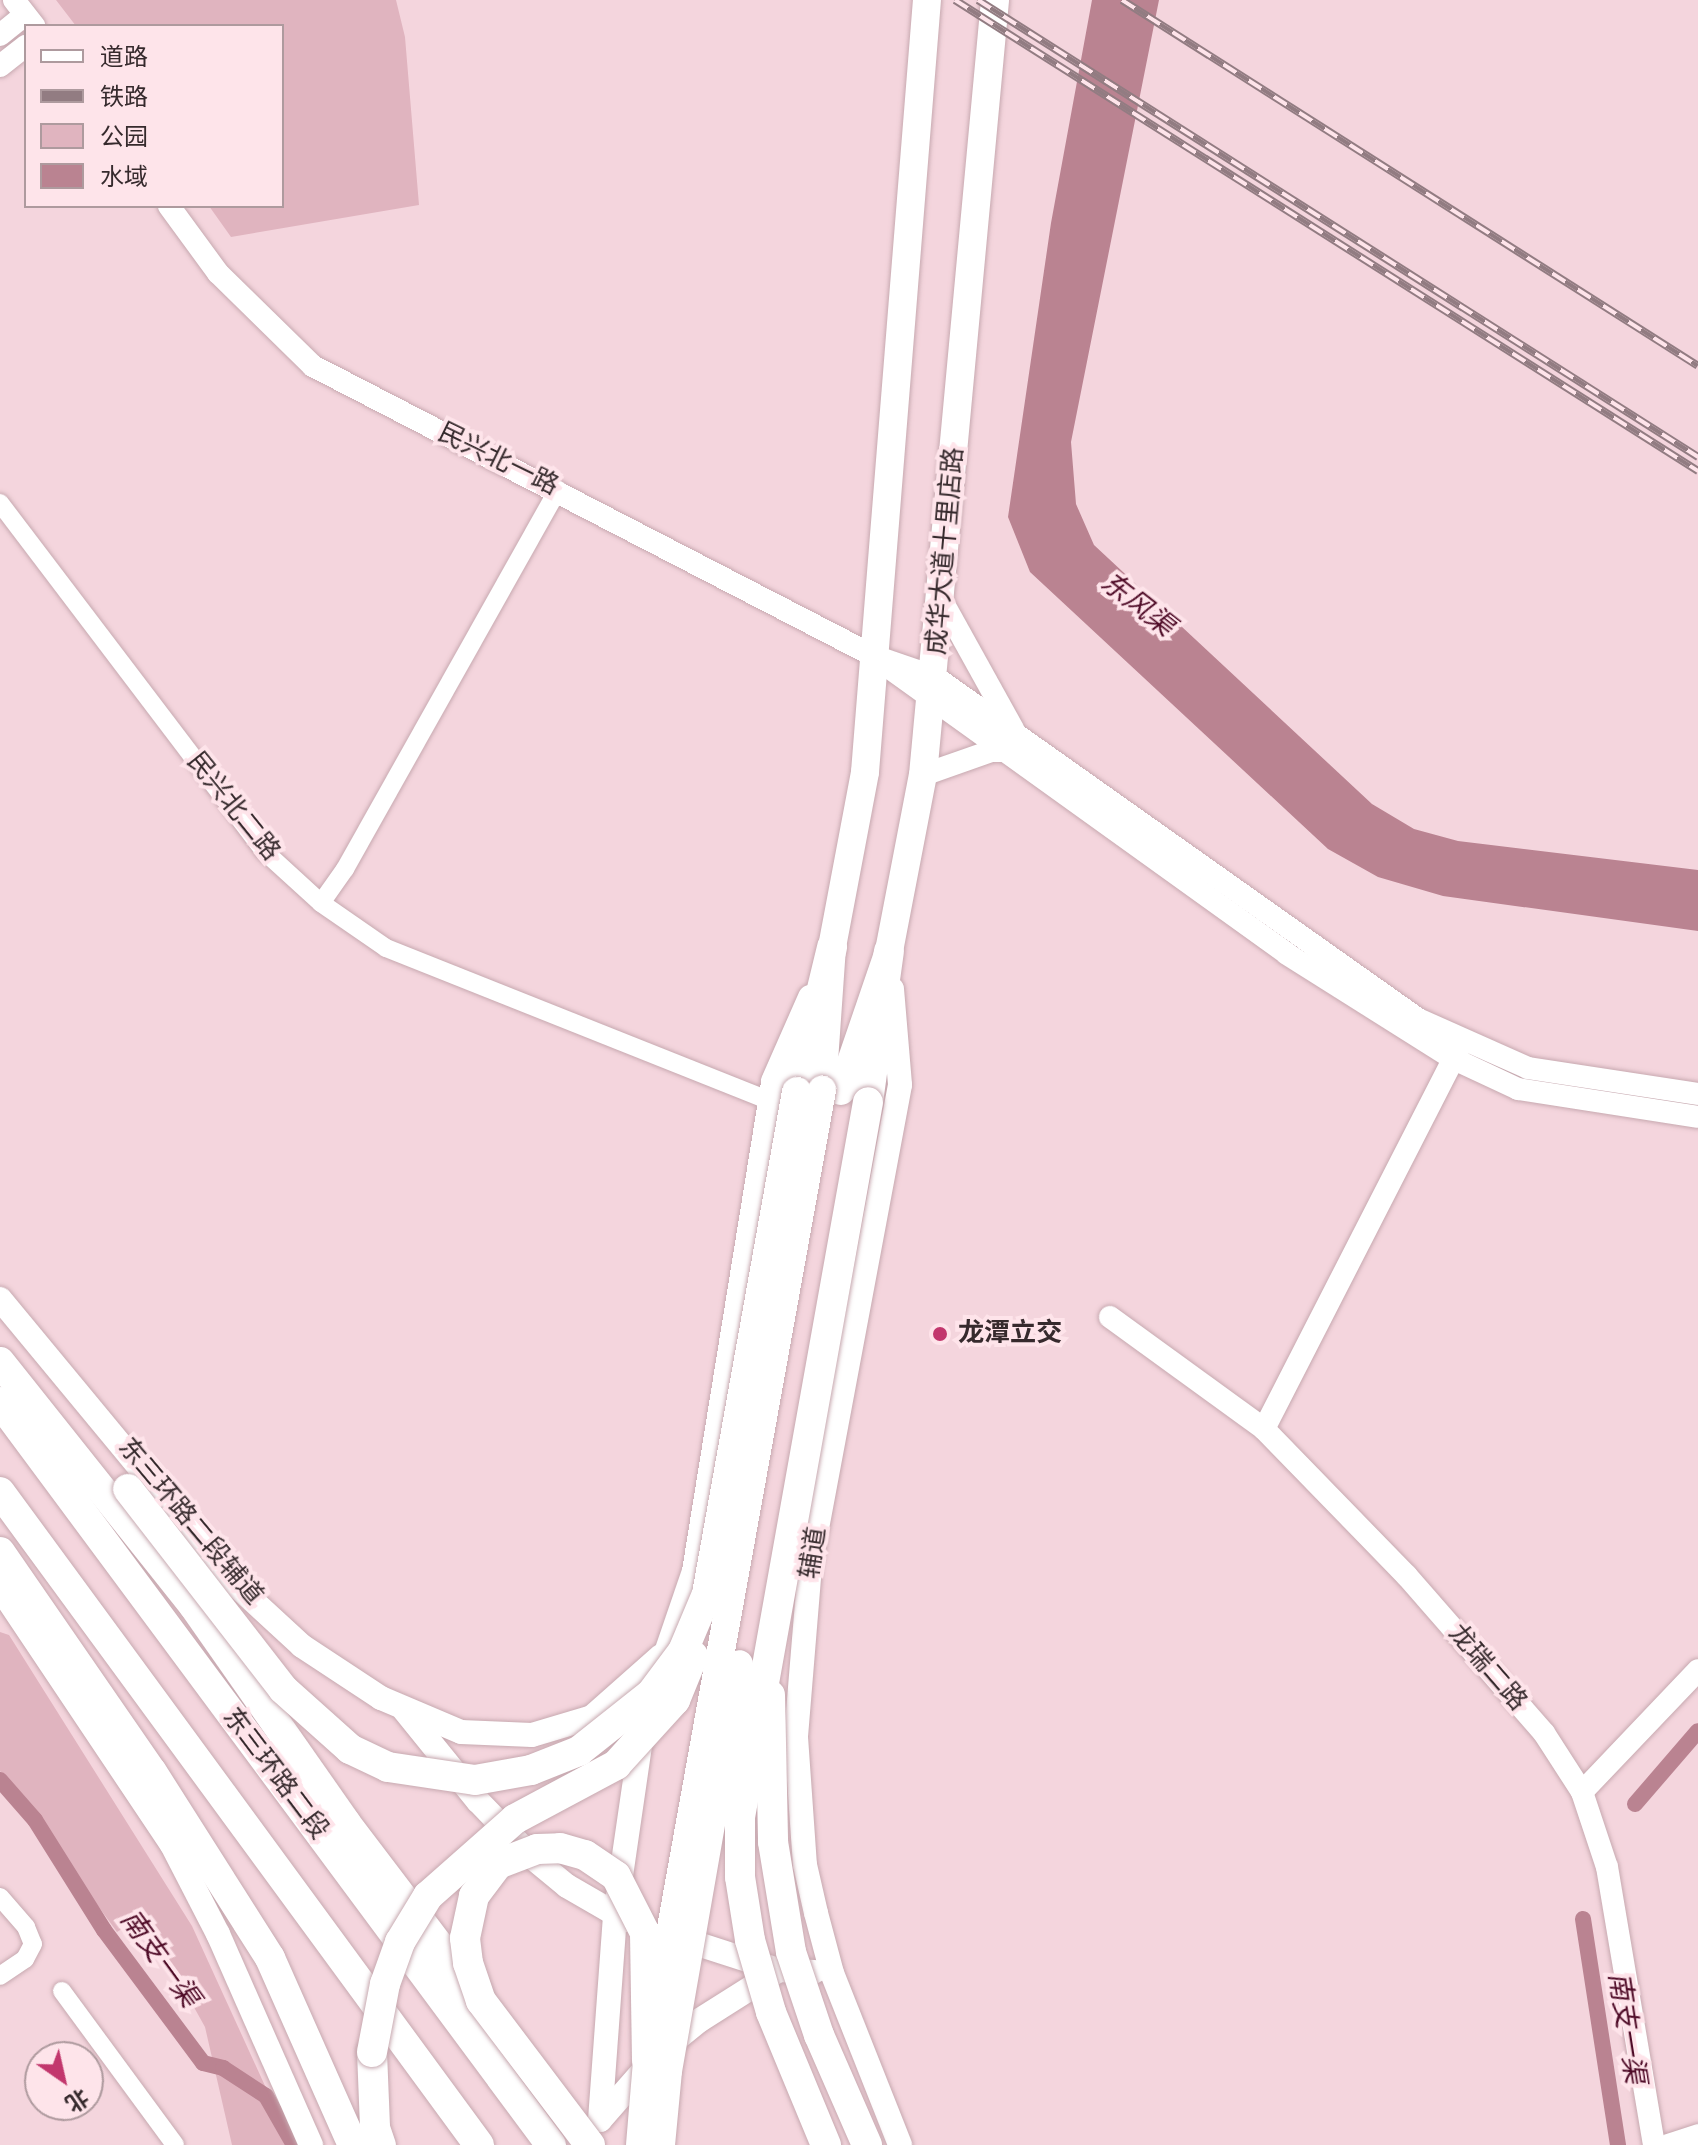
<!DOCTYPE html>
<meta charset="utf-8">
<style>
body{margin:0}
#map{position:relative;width:1698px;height:2145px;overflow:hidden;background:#f4d5dd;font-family:Spectral,"Noto Sans SC",serif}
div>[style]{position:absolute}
.green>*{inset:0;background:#e0b4bf}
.water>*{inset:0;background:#ba8391}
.canal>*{height:16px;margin:-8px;padding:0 8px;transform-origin:8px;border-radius:8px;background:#ba8391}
.roads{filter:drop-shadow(0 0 2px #c7a9b0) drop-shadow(0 0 2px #c7a9b0)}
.minor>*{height:18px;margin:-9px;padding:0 9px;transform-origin:9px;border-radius:9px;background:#fff}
.tertiary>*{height:22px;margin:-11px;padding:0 11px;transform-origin:11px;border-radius:11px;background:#fff}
.secondary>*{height:24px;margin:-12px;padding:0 12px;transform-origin:12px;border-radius:12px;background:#fff}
.primary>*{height:28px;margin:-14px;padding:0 14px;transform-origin:14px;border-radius:14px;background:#fff}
.trunk>*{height:30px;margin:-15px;padding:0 15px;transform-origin:15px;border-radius:15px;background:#fff}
.rail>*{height:8px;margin-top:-4px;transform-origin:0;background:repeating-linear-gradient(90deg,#fee4ea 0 15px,#927c82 0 30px);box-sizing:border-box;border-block:2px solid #927c82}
.bridges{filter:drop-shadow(0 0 2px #c7a9b0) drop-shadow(0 0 2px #c7a9b0)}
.primary-bridge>*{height:28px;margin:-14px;padding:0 14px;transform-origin:14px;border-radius:14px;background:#fff}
.trunk-bridge>*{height:30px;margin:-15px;padding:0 15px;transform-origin:15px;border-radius:15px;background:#fff}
.dots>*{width:22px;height:22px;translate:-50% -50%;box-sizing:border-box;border:4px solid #fee4ea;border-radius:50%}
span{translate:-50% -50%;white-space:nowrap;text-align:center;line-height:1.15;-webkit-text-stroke:8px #fee4ea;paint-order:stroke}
.street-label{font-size:26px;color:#362a2d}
.poi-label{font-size:26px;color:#362a2d;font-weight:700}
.left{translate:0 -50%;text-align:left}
.water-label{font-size:28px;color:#4f0b27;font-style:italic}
.legend{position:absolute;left:24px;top:24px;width:260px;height:184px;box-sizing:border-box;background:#fee4ea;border:2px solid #ae9a9e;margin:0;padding:10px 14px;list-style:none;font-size:24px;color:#362a2d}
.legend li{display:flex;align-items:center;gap:16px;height:40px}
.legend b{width:40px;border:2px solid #ae9a9e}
.north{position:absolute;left:24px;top:2041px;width:80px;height:80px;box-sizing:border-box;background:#fee4ea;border:2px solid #ae9a9e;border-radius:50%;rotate:146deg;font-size:22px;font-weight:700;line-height:32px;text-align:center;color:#362a2d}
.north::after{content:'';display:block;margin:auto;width:28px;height:36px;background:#c2376d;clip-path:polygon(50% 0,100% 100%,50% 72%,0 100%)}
</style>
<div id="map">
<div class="green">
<div style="clip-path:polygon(56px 0,396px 0,405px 37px,419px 205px,231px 237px,209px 206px,282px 206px,282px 26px,76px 26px)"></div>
<div style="clip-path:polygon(0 1632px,9px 1635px,192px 1926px,292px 2145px,232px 2145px,205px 2027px,171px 1966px,136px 1920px,117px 1932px,0 1771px)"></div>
</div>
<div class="water">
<div style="clip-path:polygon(1092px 0,1159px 0,1071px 442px,1076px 504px,1094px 545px,1372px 804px,1414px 829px,1458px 841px,1698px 870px,1698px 931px,1443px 896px,1378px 877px,1328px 849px,1030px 572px,1008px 517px,1051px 223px)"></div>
</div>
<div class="canal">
<div style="left:0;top:1780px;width:53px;rotate:48.8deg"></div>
<div style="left:35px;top:1820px;width:130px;rotate:57.9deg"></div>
<div style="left:104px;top:1930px;width:166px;rotate:53.3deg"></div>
<div style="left:203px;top:2063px;width:21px;rotate:14deg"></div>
<div style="left:223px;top:2068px;width:51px;rotate:33.1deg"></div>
<div style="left:266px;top:2096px;width:56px;rotate:60.3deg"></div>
<div style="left:1635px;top:1804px;width:96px;rotate:-49.2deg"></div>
<div style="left:1583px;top:1919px;width:229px;rotate:81.2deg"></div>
</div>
<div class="roads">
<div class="minor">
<div style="left:0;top:503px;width:437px;rotate:52.8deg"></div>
<div style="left:264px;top:851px;width:77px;rotate:42.4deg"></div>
<div style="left:321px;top:903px;width:79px;rotate:34.7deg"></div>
<div style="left:386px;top:948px;width:413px;rotate:21.7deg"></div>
<div style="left:321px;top:903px;width:42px;rotate:-54.8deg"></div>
<div style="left:345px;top:869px;width:435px;rotate:-60.7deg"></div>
<div style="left:0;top:1897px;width:40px;rotate:49deg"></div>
<div style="left:26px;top:1927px;width:18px;rotate:68deg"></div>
<div style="left:33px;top:1944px;width:17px;rotate:118deg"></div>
<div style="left:25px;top:1959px;width:30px;rotate:146deg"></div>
<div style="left:62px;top:1991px;width:191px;rotate:53.7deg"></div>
</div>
<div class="tertiary">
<div style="left:14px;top:0;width:33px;rotate:52deg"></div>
<div style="left:0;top:35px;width:32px;rotate:-39deg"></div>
<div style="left:0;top:66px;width:33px;rotate:-38deg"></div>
<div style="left:169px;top:206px;width:83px;rotate:53.8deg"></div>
<div style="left:218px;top:273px;width:133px;rotate:44.4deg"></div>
<div style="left:313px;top:366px;width:632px;rotate:27.34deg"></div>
<div style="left:874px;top:656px;width:65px;rotate:19deg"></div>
<div style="left:935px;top:677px;width:592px;rotate:35.3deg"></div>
<div style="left:1418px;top:1019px;width:120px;rotate:24deg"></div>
<div style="left:1528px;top:1068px;width:172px;rotate:8.7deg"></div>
<div style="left:941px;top:599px;width:149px;rotate:61deg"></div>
<div style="left:891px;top:669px;width:488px;rotate:35.7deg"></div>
<div style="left:1287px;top:954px;width:197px;rotate:32.2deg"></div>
<div style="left:1454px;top:1059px;width:71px;rotate:25.1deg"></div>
<div style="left:1518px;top:1089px;width:182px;rotate:8.8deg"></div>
<div style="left:923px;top:775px;width:72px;rotate:-19.4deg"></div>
<div style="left:991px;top:751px;width:17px"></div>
<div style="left:1110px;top:1317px;width:190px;rotate:36deg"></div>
<div style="left:1264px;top:1429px;width:205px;rotate:45.8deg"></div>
<div style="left:1407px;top:1576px;width:208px;rotate:48.9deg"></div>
<div style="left:1544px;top:1733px;width:70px;rotate:57.2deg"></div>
<div style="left:1582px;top:1792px;width:79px;rotate:71.6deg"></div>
<div style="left:1607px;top:1867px;width:282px;rotate:80.4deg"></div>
<div style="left:1264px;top:1429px;width:430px;rotate:-62.9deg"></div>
<div style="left:1582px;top:1792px;width:168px;rotate:-46.4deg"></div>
<div style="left:1668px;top:2145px;width:32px;rotate:-18deg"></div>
</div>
<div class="secondary">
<div style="left:892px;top:989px;width:96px;rotate:85.2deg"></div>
<div style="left:900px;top:1085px;width:489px;rotate:100.6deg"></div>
<div style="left:810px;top:1566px;width:172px;rotate:94.7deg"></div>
<div style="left:796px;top:1737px;width:128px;rotate:86deg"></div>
<div style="left:805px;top:1865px;width:49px;rotate:77.1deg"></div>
<div style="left:816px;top:1913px;width:62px;rotate:75.1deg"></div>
<div style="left:832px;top:1973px;width:185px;rotate:68.4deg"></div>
<div style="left:0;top:1299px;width:375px;rotate:50.4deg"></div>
<div style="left:239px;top:1588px;width:86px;rotate:42.6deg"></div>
<div style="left:302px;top:1646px;width:95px;rotate:33.4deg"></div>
<div style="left:381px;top:1698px;width:87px;rotate:23deg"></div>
<div style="left:461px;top:1732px;width:71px;rotate:2.4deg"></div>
<div style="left:532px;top:1735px;width:63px;rotate:-16.7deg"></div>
<div style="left:592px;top:1717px;width:92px;rotate:-41.5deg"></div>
<div style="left:0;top:1588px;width:309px;rotate:56.2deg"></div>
<div style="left:172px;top:1845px;width:100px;rotate:62.7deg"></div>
<div style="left:218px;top:1934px;width:231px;rotate:66.2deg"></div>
<div style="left:657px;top:1679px;width:114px;rotate:-71.1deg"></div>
<div style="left:694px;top:1571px;width:496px;rotate:-80.8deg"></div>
<div style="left:773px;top:1081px;width:92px;rotate:-66.2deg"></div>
<div style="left:405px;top:1711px;width:116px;rotate:51deg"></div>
<div style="left:478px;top:1801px;width:79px;rotate:46deg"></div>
<div style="left:533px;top:1858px;width:44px;rotate:39.5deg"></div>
<div style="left:567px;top:1886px;width:68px;rotate:30deg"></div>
<div style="left:676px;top:1937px;width:107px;rotate:17.9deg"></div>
<div style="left:778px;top:1970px;width:36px;rotate:3deg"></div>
<div style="left:600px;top:2120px;width:204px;rotate:-85.8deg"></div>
<div style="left:615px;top:1917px;width:181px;rotate:-81.7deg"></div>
<div style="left:600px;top:2120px;width:88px;rotate:-48.7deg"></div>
<div style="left:658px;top:2054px;width:54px;rotate:-39deg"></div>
<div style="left:700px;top:2020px;width:90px;rotate:-32.3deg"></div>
</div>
<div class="primary">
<div style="left:822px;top:1090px;width:143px;rotate:-86deg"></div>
<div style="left:832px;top:947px;width:178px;rotate:-79.3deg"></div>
<div style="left:865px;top:772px;width:774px;rotate:-85.41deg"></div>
<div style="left:841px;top:1091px;width:148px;rotate:-71.1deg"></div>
<div style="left:889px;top:951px;width:179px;rotate:-79.1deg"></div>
<div style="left:923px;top:775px;width:778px;rotate:-84.69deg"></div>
</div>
<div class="trunk">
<div style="left:797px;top:1092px;width:149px;rotate:-76.4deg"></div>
<div style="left:868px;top:1102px;width:152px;rotate:-82.1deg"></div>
<div style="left:0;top:1362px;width:312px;rotate:51.5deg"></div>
<div style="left:194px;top:1606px;width:264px;rotate:55deg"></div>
<div style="left:345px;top:1822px;width:218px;rotate:52.8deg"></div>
<div style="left:0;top:1402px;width:925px;rotate:53.44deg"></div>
<div style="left:0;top:1492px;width:810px;rotate:53.74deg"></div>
<div style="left:0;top:1552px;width:267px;rotate:55.4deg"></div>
<div style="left:152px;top:1772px;width:220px;rotate:57.6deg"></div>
<div style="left:270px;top:1958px;width:205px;rotate:66.1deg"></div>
<div style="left:372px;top:2052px;width:76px;rotate:87.7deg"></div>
<div style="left:375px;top:2128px;width:18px;rotate:71deg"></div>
</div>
</div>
<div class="rail">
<div style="left:955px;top:0;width:880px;rotate:32.37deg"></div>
<div style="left:978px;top:0;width:853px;rotate:32.4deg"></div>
<div style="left:1122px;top:0;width:682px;rotate:32.43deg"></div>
</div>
<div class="bridges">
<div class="primary-bridge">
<div style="left:640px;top:2145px;width:84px;rotate:-85.2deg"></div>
<div style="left:647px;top:2061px;width:987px;rotate:-79.78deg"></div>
<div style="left:661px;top:2145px;width:74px;rotate:-84.6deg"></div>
<div style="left:668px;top:2071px;width:413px;rotate:-80.1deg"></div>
</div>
<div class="trunk-bridge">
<div style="left:128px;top:1489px;width:253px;rotate:52.2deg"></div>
<div style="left:283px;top:1689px;width:90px;rotate:41.8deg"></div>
<div style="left:350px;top:1749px;width:42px;rotate:25.3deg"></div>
<div style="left:388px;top:1767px;width:88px;rotate:8.5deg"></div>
<div style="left:475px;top:1780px;width:57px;rotate:-10.1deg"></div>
<div style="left:531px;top:1770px;width:52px;rotate:-21.6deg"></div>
<div style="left:579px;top:1751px;width:92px;rotate:-38.4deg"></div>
<div style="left:651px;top:1694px;width:54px;rotate:-53.3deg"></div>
<div style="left:683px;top:1651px;width:62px;rotate:-67.2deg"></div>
<div style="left:707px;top:1594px;width:510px;rotate:-79.84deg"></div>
<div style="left:770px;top:1695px;width:147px;rotate:88.8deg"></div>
<div style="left:773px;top:1842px;width:111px;rotate:80.7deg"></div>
<div style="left:791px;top:1952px;width:88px;rotate:71.4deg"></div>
<div style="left:819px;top:2035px;width:120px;rotate:66.4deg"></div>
<div style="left:372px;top:2052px;width:69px;rotate:-79.2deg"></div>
<div style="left:385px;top:1984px;width:45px;rotate:-70.3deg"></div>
<div style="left:400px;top:1942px;width:54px;rotate:-58.7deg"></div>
<div style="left:428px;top:1896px;width:116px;rotate:-41.5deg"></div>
<div style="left:515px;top:1819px;width:115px;rotate:-28.1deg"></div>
<div style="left:616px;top:1765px;width:88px;rotate:-47.8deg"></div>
<div style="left:675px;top:1700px;width:48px;rotate:-67.8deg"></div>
<div style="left:590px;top:2145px;width:181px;rotate:-127.1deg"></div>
<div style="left:481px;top:2001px;width:40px;rotate:-108.9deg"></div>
<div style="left:468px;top:1963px;width:25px;rotate:-97deg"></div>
<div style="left:465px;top:1938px;width:43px;rotate:-77.9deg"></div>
<div style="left:474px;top:1896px;width:40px;rotate:-53deg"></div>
<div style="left:498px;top:1864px;width:42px;rotate:-21deg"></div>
<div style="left:537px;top:1849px;width:23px;rotate:-2deg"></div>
<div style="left:560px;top:1848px;width:26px;rotate:16deg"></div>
<div style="left:585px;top:1855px;width:37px;rotate:34deg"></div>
<div style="left:616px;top:1876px;width:64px;rotate:63deg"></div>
<div style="left:645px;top:1933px;width:128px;rotate:89.1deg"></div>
<div style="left:826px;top:2145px;width:144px;rotate:-112.5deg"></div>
<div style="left:771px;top:2012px;width:75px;rotate:-106.3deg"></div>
<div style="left:750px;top:1940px;width:64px;rotate:-99deg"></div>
<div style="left:740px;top:1877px;width:60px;rotate:-90deg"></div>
<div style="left:740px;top:1817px;width:726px;rotate:-79.85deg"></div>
</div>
</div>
<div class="dots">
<div style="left:940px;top:1334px;background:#c2376d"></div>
</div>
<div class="street-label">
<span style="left:498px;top:460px;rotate:26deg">民兴北一路</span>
<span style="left:946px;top:551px;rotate:-85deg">成华大道十里店路</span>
<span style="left:233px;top:807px;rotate:51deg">民兴北二路</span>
<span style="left:190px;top:1522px;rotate:50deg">东三环路二段辅道</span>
<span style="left:814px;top:1553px;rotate:-81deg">辅道</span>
<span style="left:1487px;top:1668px;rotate:49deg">龙瑞二路</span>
<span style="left:275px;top:1774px;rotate:53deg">东三环路二段</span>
</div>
<div class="poi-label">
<span class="left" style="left:958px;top:1334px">龙潭立交</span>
</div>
<div class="water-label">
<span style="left:1137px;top:605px;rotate:38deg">东风渠</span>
<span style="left:159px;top:1959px;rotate:54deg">南支一渠</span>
<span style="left:1626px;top:2028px;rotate:81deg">南支一渠</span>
</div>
<ul class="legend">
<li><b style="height:10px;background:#fff"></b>道路</li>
<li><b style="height:10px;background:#927c82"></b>铁路</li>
<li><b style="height:22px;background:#e0b4bf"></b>公园</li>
<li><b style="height:22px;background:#ba8391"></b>水域</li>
</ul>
<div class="north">北</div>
</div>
